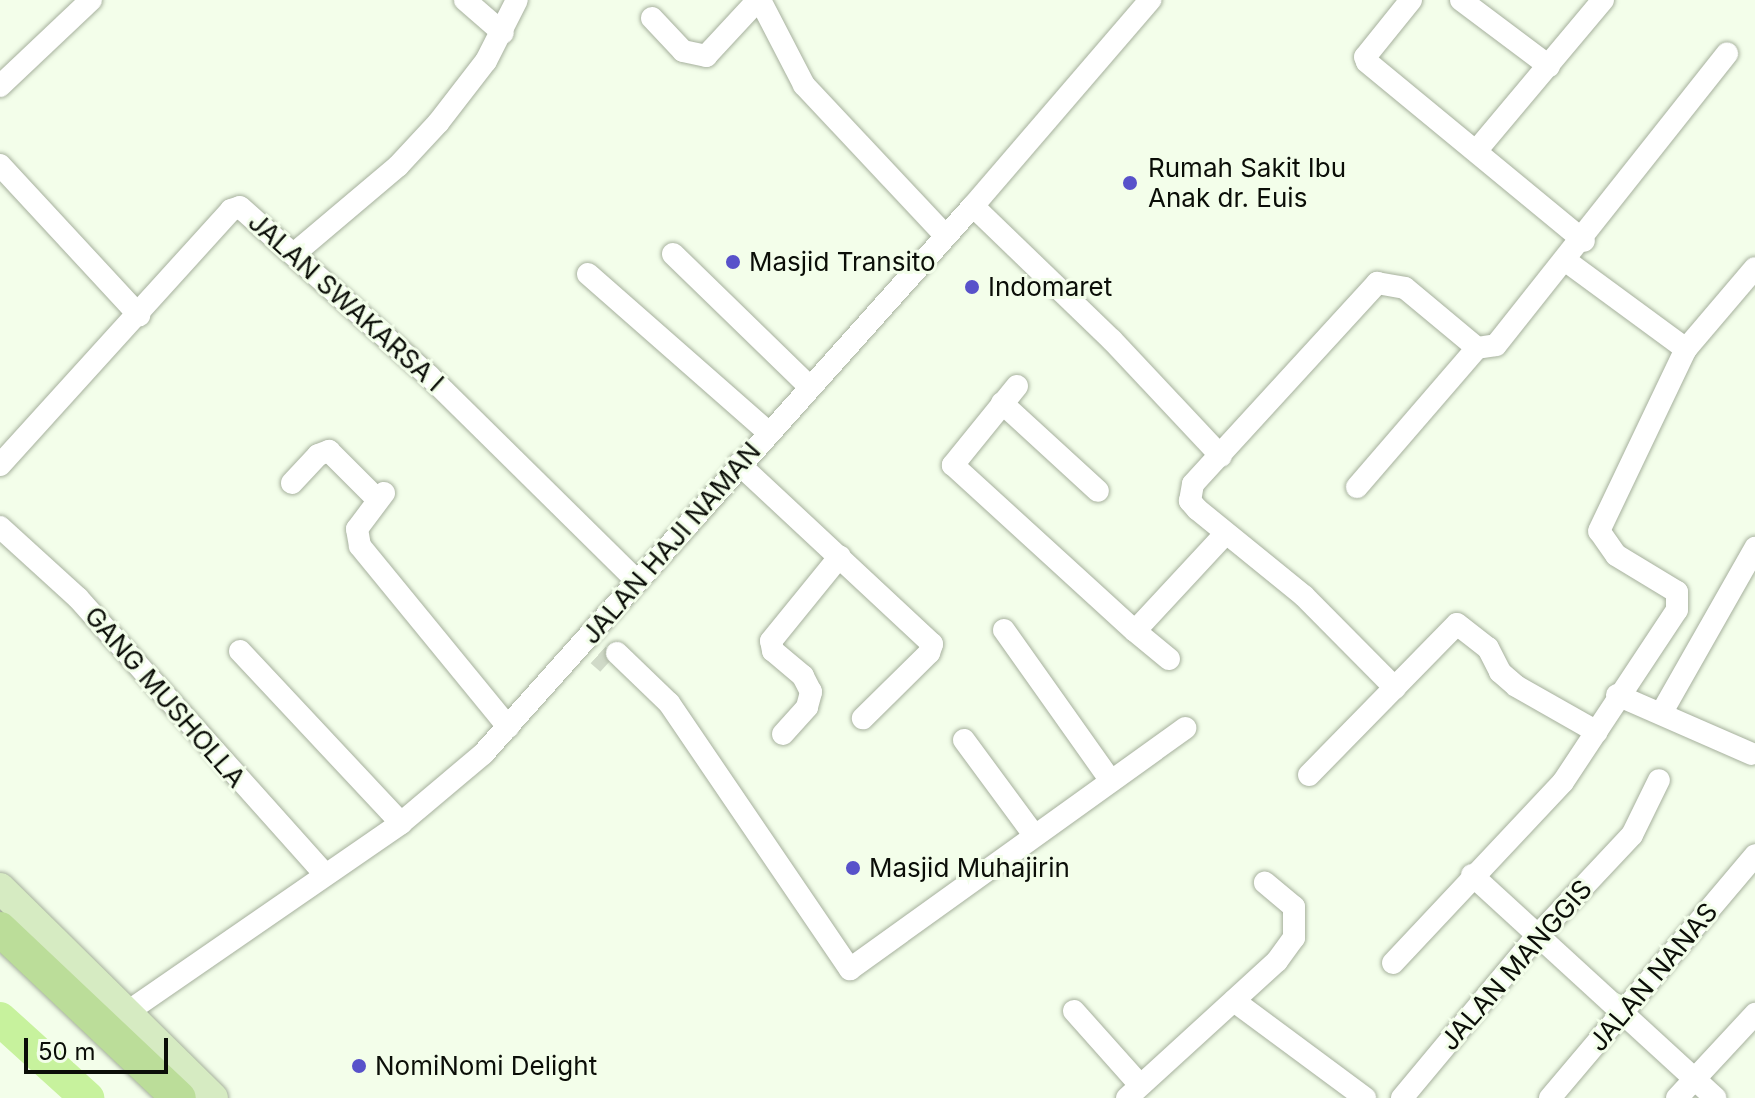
<!DOCTYPE html>
<style>
body{margin:0}
#map{position:relative;width:1755px;height:1098px;overflow:hidden;background:#f3feea;font-family:Inter,sans-serif}
div>[style]{position:absolute}
.river>*{height:34px;margin:-17px;padding:0 17px;transform-origin:17px;border-radius:17px;background:#c7f29d}
.minor-tunnel>*{height:22px;margin-top:-11px;transform-origin:0;background:repeating-linear-gradient(90deg,#d0dac8 0 22px,transparent 0 33px)}
.roads{filter:drop-shadow(0 0 2px #a6b09d) drop-shadow(0 0 2px #a6b09d)}
.minor>*{height:22px;margin:-11px;padding:0 11px;transform-origin:11px;border-radius:11px;background:#fff}
.major>*{height:30px;margin:-15px;padding:0 15px;transform-origin:15px;border-radius:15px;background:#d6ebc2}
.highway>*{height:34px;margin:-17px;padding:0 17px;transform-origin:17px;border-radius:17px;background:#bd9}
.dots>*{width:22px;height:22px;translate:-50% -50%;box-sizing:border-box;border:4px solid #f3feea;border-radius:50%}
span{translate:-50% -50%;white-space:nowrap;text-align:center;line-height:1.15;-webkit-text-stroke:6px #f3feea;paint-order:stroke}
.poi-label{font-size:26px;color:#0b0e08}
.left{translate:0 -50%;text-align:left}
.street-label{font-size:26px;color:#0b0e08}
.scale{position:absolute;left:24px;top:1038px;width:144px;height:36px;box-sizing:border-box;border:4px solid #0b0e08;border-top:0;padding-left:10px;font-size:24px;line-height:28px;white-space:nowrap;color:#0b0e08;-webkit-text-stroke:6px #f3feea;paint-order:stroke}
</style>
<div id="map">
<div class="river">
<div style="left:0;top:1019px;width:118px;rotate:42.2deg"></div>
</div>
<div class="minor-tunnel">
<div style="left:598px;top:655px;width:13px;rotate:42deg"></div>
</div>
<div class="roads">
<div class="minor">
<div style="left:465px;top:0;width:50px;rotate:41deg"></div>
<div style="left:760px;top:0;width:96px;rotate:62.6deg"></div>
<div style="left:804px;top:85px;width:207px;rotate:46.8deg"></div>
<div style="left:1411px;top:0;width:73px;rotate:128.9deg"></div>
<div style="left:1365px;top:57px;width:5px;rotate:68deg"></div>
<div style="left:1367px;top:62px;width:281px;rotate:39.5deg"></div>
<div style="left:1461px;top:0;width:110px;rotate:36.9deg"></div>
<div style="left:652px;top:18px;width:45px;rotate:46.8deg"></div>
<div style="left:683px;top:51px;width:24px;rotate:12deg"></div>
<div style="left:706px;top:56px;width:76px;rotate:-47.1deg"></div>
<div style="left:0;top:86px;width:125px;rotate:-43.4deg"></div>
<div style="left:1477px;top:150px;width:196px;rotate:-50deg"></div>
<div style="left:0;top:165px;width:205px;rotate:47.2deg"></div>
<div style="left:973px;top:206px;width:193px;rotate:44deg"></div>
<div style="left:1112px;top:340px;width:159px;rotate:46.8deg"></div>
<div style="left:295px;top:253px;width:135px;rotate:-40.2deg"></div>
<div style="left:398px;top:166px;width:59px;rotate:-47.1deg"></div>
<div style="left:438px;top:123px;width:78px;rotate:-52.3deg"></div>
<div style="left:486px;top:61px;width:68px;rotate:-63.1deg"></div>
<div style="left:673px;top:254px;width:191px;rotate:44.2deg"></div>
<div style="left:1566px;top:261px;width:149px;rotate:36.3deg"></div>
<div style="left:588px;top:274px;width:241px;rotate:41.3deg"></div>
<div style="left:1017px;top:386px;width:102px;rotate:129deg"></div>
<div style="left:953px;top:465px;width:246px;rotate:42.4deg"></div>
<div style="left:1135px;top:631px;width:132px;rotate:-47.1deg"></div>
<div style="left:1002px;top:403px;width:130px;rotate:42.5deg"></div>
<div style="left:739px;top:464px;width:264px;rotate:43deg"></div>
<div style="left:932px;top:644px;width:9px;rotate:108deg"></div>
<div style="left:929px;top:653px;width:93px;rotate:135.4deg"></div>
<div style="left:0;top:465px;width:344px;rotate:-47.8deg"></div>
<div style="left:231px;top:210px;width:9px;rotate:-18deg"></div>
<div style="left:240px;top:207px;width:254px;rotate:41.8deg"></div>
<div style="left:429px;top:376px;width:289px;rotate:44.6deg"></div>
<div style="left:292px;top:483px;width:38px;rotate:-47deg"></div>
<div style="left:318px;top:455px;width:12px;rotate:-20deg"></div>
<div style="left:329px;top:451px;width:69px;rotate:45deg"></div>
<div style="left:1357px;top:487px;width:184px;rotate:-49.2deg"></div>
<div style="left:384px;top:493px;width:45px;rotate:126.9deg"></div>
<div style="left:357px;top:529px;width:17px;rotate:80deg"></div>
<div style="left:360px;top:546px;width:234px;rotate:50.7deg"></div>
<div style="left:0;top:527px;width:105px;rotate:42.3deg"></div>
<div style="left:78px;top:598px;width:370px;rotate:48.2deg"></div>
<div style="left:1004px;top:630px;width:185px;rotate:54.7deg"></div>
<div style="left:1135px;top:631px;width:44px;rotate:39.5deg"></div>
<div style="left:240px;top:651px;width:236px;rotate:46.9deg"></div>
<div style="left:617px;top:653px;width:72px;rotate:43.9deg"></div>
<div style="left:669px;top:703px;width:322px;rotate:55.8deg"></div>
<div style="left:850px;top:969px;width:413px;rotate:-35.7deg"></div>
<div style="left:1395px;top:688px;width:129px;rotate:-134.7deg"></div>
<div style="left:1304px;top:596px;width:138px;rotate:-140.9deg"></div>
<div style="left:1197px;top:509px;width:11px;rotate:-131deg"></div>
<div style="left:1190px;top:501px;width:17px;rotate:-80deg"></div>
<div style="left:1193px;top:484px;width:273px;rotate:-47.5deg"></div>
<div style="left:1377px;top:283px;width:28px;rotate:10deg"></div>
<div style="left:1405px;top:288px;width:94px;rotate:39.8deg"></div>
<div style="left:1477px;top:348px;width:19px;rotate:-9deg"></div>
<div style="left:1496px;top:345px;width:372px;rotate:-51.6deg"></div>
<div style="left:1617px;top:695px;width:147px;rotate:23.6deg"></div>
<div style="left:1662px;top:712px;width:189px;rotate:-60.4deg"></div>
<div style="left:783px;top:734px;width:36px;rotate:-48deg"></div>
<div style="left:807px;top:707px;width:16px;rotate:-75deg"></div>
<div style="left:811px;top:692px;width:18px;rotate:-117deg"></div>
<div style="left:803px;top:676px;width:39px;rotate:-140deg"></div>
<div style="left:773px;top:651px;width:10px;rotate:-101deg"></div>
<div style="left:771px;top:641px;width:109px;rotate:-50.9deg"></div>
<div style="left:964px;top:740px;width:118px;rotate:53.6deg"></div>
<div style="left:1309px;top:775px;width:211px;rotate:-45.6deg"></div>
<div style="left:1457px;top:624px;width:39px;rotate:38deg"></div>
<div style="left:1488px;top:648px;width:27px;rotate:63deg"></div>
<div style="left:1500px;top:672px;width:21px;rotate:41deg"></div>
<div style="left:1516px;top:686px;width:93px;rotate:29.6deg"></div>
<div style="left:1472px;top:875px;width:330px;rotate:42.5deg"></div>
<div style="left:1393px;top:963px;width:248px;rotate:-46.8deg"></div>
<div style="left:1563px;top:782px;width:206px;rotate:-56.5deg"></div>
<div style="left:1677px;top:610px;width:18px;rotate:-90deg"></div>
<div style="left:1677px;top:592px;width:71px;rotate:-148.8deg"></div>
<div style="left:1616px;top:555px;width:29px;rotate:-125deg"></div>
<div style="left:1599px;top:531px;width:202px;rotate:-64.5deg"></div>
<div style="left:1686px;top:349px;width:106px;rotate:-49.6deg"></div>
<div style="left:1234px;top:1001px;width:163px;rotate:36.5deg"></div>
<div style="left:1074px;top:1011px;width:99px;rotate:48.3deg"></div>
<div style="left:126px;top:1013px;width:334px;rotate:-34.6deg"></div>
<div style="left:401px;top:823px;width:107px;rotate:-40.1deg"></div>
<div style="left:483px;top:754px;width:735px;rotate:-48.2deg"></div>
<div style="left:973px;top:206px;width:272px;rotate:-49.3deg"></div>
<div style="left:1127px;top:1098px;width:203px;rotate:-42.4deg"></div>
<div style="left:1277px;top:961px;width:29px;rotate:-54deg"></div>
<div style="left:1294px;top:938px;width:31px;rotate:-90deg"></div>
<div style="left:1294px;top:907px;width:38px;rotate:-140deg"></div>
<div style="left:1402px;top:1098px;width:212px;rotate:-50.2deg"></div>
<div style="left:1538px;top:935px;width:137px;rotate:-46.8deg"></div>
<div style="left:1632px;top:835px;width:61px;rotate:-63.9deg"></div>
<div style="left:1550px;top:1098px;width:318px;rotate:-49.8deg"></div>
<div style="left:1677px;top:1098px;width:115px;rotate:-47.1deg"></div>
</div>
<div class="major">
<div style="left:0;top:888px;width:299px;rotate:44.6deg"></div>
</div>
<div class="highway">
<div style="left:0;top:929px;width:246px;rotate:43.4deg"></div>
</div>
</div>
<div class="dots">
<div style="left:1130px;top:183px;background:#5852ca"></div>
<div style="left:733px;top:262px;background:#5852ca"></div>
<div style="left:972px;top:287px;background:#5852ca"></div>
<div style="left:853px;top:868px;background:#5852ca"></div>
<div style="left:359px;top:1066px;background:#5852ca"></div>
</div>
<div class="poi-label">
<span class="left" style="left:1148px;top:183px">Rumah Sakit Ibu<br>Anak dr. Euis</span>
<span class="left" style="left:749px;top:262px">Masjid Transito</span>
<span class="left" style="left:988px;top:287px">Indomaret</span>
<span class="left" style="left:869px;top:868px">Masjid Muhajirin</span>
<span class="left" style="left:375px;top:1066px">NomiNomi Delight</span>
</div>
<div class="street-label">
<span style="left:346px;top:302px;rotate:42deg">JALAN SWAKARSA I</span>
<span style="left:671px;top:543px;rotate:-49deg">JALAN HAJI NAMAN</span>
<span style="left:165px;top:697px;rotate:49deg">GANG MUSHOLLA</span>
<span style="left:1516px;top:965px;rotate:-49deg">JALAN MANGGIS</span>
<span style="left:1653px;top:977px;rotate:-50deg">JALAN NANAS</span>
</div>
<div class="scale">50 m</div>
</div>
